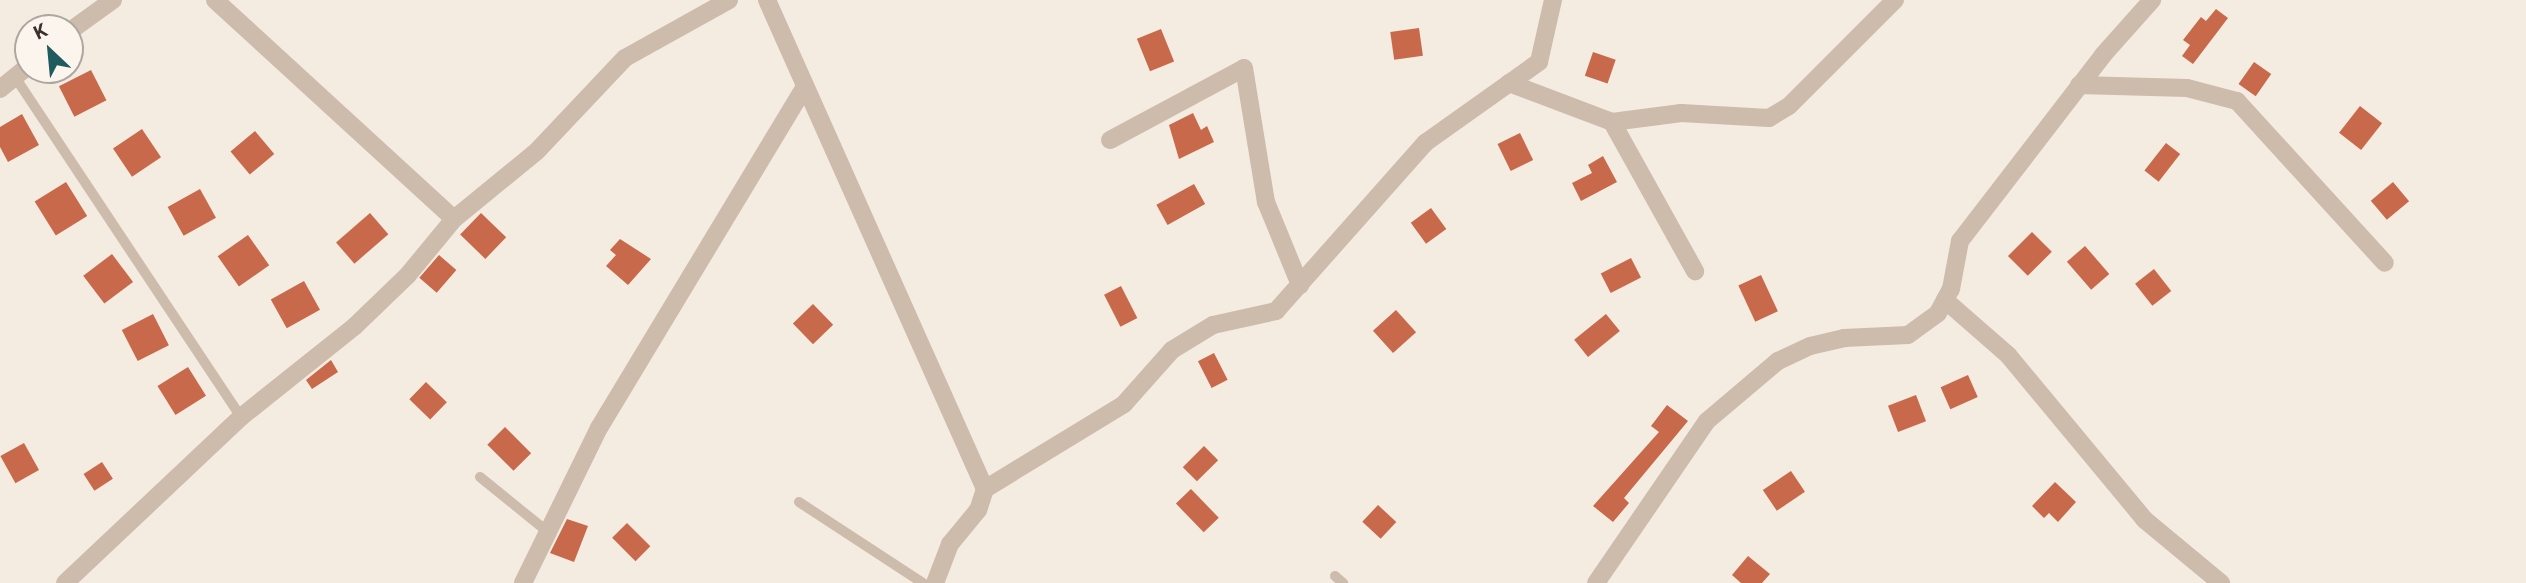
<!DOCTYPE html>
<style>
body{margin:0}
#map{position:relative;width:2526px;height:583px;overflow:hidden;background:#f4ebe1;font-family:Roboto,sans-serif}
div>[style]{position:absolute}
.building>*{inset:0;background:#c8694b;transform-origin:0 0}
.service>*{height:10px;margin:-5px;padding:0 5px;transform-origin:5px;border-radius:5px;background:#cdbbac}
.minor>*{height:18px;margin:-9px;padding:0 9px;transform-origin:9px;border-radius:9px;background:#cdbbac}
.tertiary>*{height:18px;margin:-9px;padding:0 9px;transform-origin:9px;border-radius:9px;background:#cdbbac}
span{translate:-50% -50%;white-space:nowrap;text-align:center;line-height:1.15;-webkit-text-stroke:6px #fbf5ee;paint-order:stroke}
.north{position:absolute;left:14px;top:14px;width:70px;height:70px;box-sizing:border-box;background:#fbf5ee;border:2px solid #aea6a0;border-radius:50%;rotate:334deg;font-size:19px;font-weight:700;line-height:28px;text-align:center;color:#3b302b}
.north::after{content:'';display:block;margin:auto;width:24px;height:32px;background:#1f5a5e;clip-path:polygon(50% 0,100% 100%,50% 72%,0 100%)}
</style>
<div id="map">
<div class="building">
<div style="clip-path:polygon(2216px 9px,2228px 18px,2193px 64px,2182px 56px,2190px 45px,2183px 40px,2201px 17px,2206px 21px)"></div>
<div style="left:1419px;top:28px;width:28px;height:29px;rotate:82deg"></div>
<div style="left:1161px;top:29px;width:35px;height:26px;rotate:68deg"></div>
<div style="left:1593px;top:52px;width:24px;height:25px;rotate:19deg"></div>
<div style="left:2254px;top:62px;width:21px;height:27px;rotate:35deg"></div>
<div style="left:91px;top:70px;width:34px;height:36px;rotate:63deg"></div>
<div style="left:2360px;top:106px;width:28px;height:34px;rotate:38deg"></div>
<div style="clip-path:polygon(1193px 113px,1201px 130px,1207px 126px,1214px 142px,1179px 159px,1169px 125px)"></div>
<div style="clip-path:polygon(22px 114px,39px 145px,8px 162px,0 147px,0 127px)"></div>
<div style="left:142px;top:129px;width:34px;height:35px;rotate:56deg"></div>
<div style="left:255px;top:131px;width:30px;height:32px;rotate:50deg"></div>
<div style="left:1520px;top:133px;width:30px;height:25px;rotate:64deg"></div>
<div style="left:2166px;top:143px;width:18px;height:35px;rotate:38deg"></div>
<div style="clip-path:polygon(1603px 156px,1617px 182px,1581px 201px,1572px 183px,1592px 173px,1588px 165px)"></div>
<div style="left:66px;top:182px;width:40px;height:37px;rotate:58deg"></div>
<div style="left:2393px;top:182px;width:25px;height:29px;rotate:50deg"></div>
<div style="left:1194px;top:184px;width:23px;height:43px;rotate:61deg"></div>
<div style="left:200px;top:189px;width:33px;height:37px;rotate:61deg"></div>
<div style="left:1431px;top:208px;width:26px;height:25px;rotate:54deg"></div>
<div style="left:370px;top:213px;width:28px;height:45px;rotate:49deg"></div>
<div style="left:481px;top:213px;width:35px;height:30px;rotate:44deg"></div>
<div style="left:2032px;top:232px;width:28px;height:34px;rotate:45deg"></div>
<div style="left:248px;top:235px;width:37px;height:37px;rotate:55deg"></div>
<div style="clip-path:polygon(620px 239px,651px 259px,628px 285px,606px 266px,616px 255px,610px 250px)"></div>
<div style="left:2085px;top:246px;width:37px;height:24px;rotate:49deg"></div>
<div style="left:112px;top:254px;width:35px;height:36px;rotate:53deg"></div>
<div style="left:439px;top:255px;width:23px;height:30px;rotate:41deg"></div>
<div style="left:1631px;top:258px;width:22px;height:34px;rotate:63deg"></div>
<div style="left:2154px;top:269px;width:28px;height:24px;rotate:52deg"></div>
<div style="left:1761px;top:275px;width:40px;height:25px;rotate:65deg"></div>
<div style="left:304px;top:281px;width:33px;height:38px;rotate:61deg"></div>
<div style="left:1121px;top:286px;width:36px;height:19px;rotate:63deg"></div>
<div style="left:813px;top:304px;width:29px;height:28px;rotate:46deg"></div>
<div style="left:1396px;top:310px;width:30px;height:31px;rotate:48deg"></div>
<div style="left:153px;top:314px;width:35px;height:35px;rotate:63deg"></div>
<div style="left:1606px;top:314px;width:22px;height:41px;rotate:51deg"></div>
<div style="left:1214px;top:353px;width:30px;height:18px;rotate:63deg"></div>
<div style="clip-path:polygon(331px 360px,338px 372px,312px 389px,306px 380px)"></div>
<div style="left:188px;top:367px;width:34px;height:36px;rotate:58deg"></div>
<div style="left:1968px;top:375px;width:24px;height:30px;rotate:66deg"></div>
<div style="left:426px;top:382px;width:29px;height:24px;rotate:44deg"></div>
<div style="left:1916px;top:395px;width:28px;height:30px;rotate:69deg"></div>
<div style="clip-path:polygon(1667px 405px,1688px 421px,1624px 498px,1629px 503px,1613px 522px,1593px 506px,1659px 432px,1651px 426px)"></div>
<div style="left:505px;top:427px;width:37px;height:25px;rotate:45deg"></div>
<div style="left:24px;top:443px;width:31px;height:27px;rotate:61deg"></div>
<div style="left:1204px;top:446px;width:20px;height:30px;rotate:45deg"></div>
<div style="left:102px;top:462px;width:20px;height:22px;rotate:57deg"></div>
<div style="left:1791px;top:471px;width:25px;height:34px;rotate:56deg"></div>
<div style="clip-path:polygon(2055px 482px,2076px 502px,2058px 522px,2049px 513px,2044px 518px,2032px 506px)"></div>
<div style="left:1191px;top:489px;width:40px;height:21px;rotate:46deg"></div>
<div style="left:1378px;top:505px;width:25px;height:23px;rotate:43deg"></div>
<div style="clip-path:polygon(567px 519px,588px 526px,574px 562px,550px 553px)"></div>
<div style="left:627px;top:523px;width:33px;height:21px;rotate:45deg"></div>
<div style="clip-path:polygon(1748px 556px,1770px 574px,1762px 583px,1741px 583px,1732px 575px)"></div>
</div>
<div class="service">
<div style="left:15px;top:77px;width:408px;rotate:56.4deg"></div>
<div style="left:480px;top:477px;width:87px;rotate:39deg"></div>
<div style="left:799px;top:502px;width:148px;rotate:33.2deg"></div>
<div style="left:1335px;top:576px;width:11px;rotate:41deg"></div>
</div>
<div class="minor">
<div style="left:215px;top:0;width:324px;rotate:42.5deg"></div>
<div style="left:1509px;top:83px;width:110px;rotate:20.7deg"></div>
<div style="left:1612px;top:122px;width:70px;rotate:-7.4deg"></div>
<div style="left:1681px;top:113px;width:88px;rotate:3.3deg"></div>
<div style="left:1769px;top:118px;width:23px;rotate:-31deg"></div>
<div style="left:1789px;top:106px;width:150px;rotate:-45deg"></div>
<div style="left:2079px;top:85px;width:108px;rotate:1.6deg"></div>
<div style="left:2187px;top:88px;width:52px;rotate:14.6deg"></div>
<div style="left:2237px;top:101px;width:219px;rotate:47.6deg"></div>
<div style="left:1612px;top:122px;width:171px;rotate:60.9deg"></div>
<div style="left:1110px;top:140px;width:152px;rotate:-28.2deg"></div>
<div style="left:1244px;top:68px;width:136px;rotate:80.7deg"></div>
<div style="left:1266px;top:202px;width:90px;rotate:67.7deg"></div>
<div style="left:1945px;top:300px;width:84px;rotate:41.1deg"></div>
<div style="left:2008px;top:355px;width:214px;rotate:50.3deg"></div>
<div style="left:2145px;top:520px;width:99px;rotate:39.7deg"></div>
<div style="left:985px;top:489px;width:163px;rotate:-31.4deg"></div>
<div style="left:1124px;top:404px;width:72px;rotate:-48.4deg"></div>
<div style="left:1172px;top:350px;width:48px;rotate:-31.4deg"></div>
<div style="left:1213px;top:325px;width:65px;rotate:-12.5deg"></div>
<div style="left:1276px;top:311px;width:225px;rotate:-48.4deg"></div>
<div style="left:1425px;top:143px;width:140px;rotate:-35.4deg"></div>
<div style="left:1539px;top:62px;width:64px;rotate:-77.3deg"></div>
<div style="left:65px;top:583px;width:242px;rotate:-43.3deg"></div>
<div style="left:241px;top:417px;width:146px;rotate:-38.6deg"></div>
<div style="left:355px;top:326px;width:72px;rotate:-43.9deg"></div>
<div style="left:407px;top:276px;width:74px;rotate:-50.5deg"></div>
<div style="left:454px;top:219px;width:107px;rotate:-39.3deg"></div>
<div style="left:537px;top:151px;width:128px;rotate:-46.6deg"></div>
<div style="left:625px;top:58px;width:119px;rotate:-29.1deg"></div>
<div style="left:523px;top:583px;width:173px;rotate:-63.9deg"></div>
<div style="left:599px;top:428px;width:399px;rotate:-58.9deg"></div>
<div style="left:1596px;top:583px;width:196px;rotate:-55.6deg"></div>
<div style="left:1707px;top:421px;width:93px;rotate:-40.2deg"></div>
<div style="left:1778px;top:361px;width:35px;rotate:-25deg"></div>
<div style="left:1810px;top:346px;width:35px;rotate:-13deg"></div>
<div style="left:1844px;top:338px;width:64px;rotate:-2.7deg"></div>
<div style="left:1908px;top:335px;width:37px;rotate:-36deg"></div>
<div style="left:1938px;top:313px;width:27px;rotate:-62deg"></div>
<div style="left:1951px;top:289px;width:49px;rotate:-79.4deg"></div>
<div style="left:1960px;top:241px;width:235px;rotate:-52.4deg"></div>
<div style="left:2103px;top:55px;width:74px;rotate:-48.3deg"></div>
</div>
<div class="tertiary">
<div style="left:767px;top:0;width:535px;rotate:65.97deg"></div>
<div style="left:985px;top:489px;width:22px;rotate:108deg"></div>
<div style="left:978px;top:510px;width:44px;rotate:129.5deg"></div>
<div style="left:950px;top:544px;width:42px;rotate:111deg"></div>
<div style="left:70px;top:31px;width:53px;rotate:-35.8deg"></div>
<div style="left:0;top:89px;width:36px;rotate:-39deg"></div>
</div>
<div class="north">K</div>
</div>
